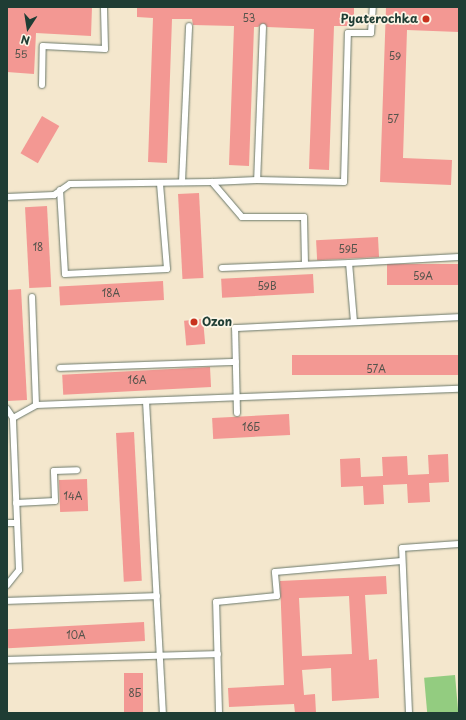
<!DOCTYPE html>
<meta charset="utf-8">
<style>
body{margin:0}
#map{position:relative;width:466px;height:720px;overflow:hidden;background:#f4e7cd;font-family:"Playpen Sans",sans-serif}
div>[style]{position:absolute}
.green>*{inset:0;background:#93cc80;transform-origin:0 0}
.building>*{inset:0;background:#f39893;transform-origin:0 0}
.roads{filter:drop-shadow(0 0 1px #6a786a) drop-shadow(0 0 1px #6a786a)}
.lane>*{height:6px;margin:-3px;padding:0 3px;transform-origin:3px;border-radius:3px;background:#fff}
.dots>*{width:11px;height:11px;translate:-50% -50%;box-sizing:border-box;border:2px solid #fcf5e5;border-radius:50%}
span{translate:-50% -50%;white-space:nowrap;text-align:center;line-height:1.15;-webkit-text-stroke:3.5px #fcf5e5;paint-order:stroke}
.number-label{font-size:10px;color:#54544c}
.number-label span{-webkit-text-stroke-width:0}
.poi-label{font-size:12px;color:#1f3d34;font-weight:700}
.right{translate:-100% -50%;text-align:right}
.left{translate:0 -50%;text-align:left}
.frame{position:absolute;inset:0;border:8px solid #1f3d34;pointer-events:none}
.north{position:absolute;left:8px;top:8px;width:40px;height:40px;-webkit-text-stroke:3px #fcf5e5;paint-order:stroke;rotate:192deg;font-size:11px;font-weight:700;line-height:16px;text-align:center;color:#1f3d34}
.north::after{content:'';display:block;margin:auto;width:14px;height:18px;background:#1f3d34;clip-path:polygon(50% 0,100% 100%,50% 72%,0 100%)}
</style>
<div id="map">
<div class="green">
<div style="left:455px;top:675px;width:38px;height:31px;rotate:85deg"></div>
</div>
<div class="building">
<div style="clip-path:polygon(8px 7px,92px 7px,91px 36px,36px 33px,34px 74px,7px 72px)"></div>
<div style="clip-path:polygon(137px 7px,354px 7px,354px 26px,334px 26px,329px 170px,309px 169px,314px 29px,267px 27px,263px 23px,258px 27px,254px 27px,249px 166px,229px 165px,234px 26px,193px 25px,192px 19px,172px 19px,167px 163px,148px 162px,153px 18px,137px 17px)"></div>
<div style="clip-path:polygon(386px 7px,459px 7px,459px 32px,407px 30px,403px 158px,452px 160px,451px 185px,380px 182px)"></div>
<div style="left:42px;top:116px;width:20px;height:43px;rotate:30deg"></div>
<div style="left:199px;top:193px;width:85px;height:21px;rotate:87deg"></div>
<div style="left:47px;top:206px;width:81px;height:22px;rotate:87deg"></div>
<div style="left:378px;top:237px;width:20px;height:62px;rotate:87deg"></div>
<div style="left:459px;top:264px;width:21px;height:72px;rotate:90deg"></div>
<div style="left:313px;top:274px;width:19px;height:92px;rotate:87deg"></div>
<div style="left:163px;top:281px;width:19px;height:104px;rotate:87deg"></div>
<div style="clip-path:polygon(21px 289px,27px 400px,7px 401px,7px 290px)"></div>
<div style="left:203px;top:319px;width:25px;height:19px;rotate:85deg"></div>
<div style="left:459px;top:355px;width:20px;height:167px;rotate:90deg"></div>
<div style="left:210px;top:367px;width:20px;height:148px;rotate:87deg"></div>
<div style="left:289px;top:414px;width:21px;height:77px;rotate:87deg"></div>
<div style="left:134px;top:432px;width:149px;height:18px;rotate:87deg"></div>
<div style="clip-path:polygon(448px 454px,449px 482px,429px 483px,430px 502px,408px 503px,407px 484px,383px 485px,384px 504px,364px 505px,363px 486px,341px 487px,340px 459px,360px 458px,361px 477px,383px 476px,382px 457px,407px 456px,408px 475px,429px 474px,428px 455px)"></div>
<div style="left:87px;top:479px;width:32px;height:28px;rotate:88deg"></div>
<div style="clip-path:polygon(evenodd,386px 576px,387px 594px,365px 595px,369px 660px,377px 659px,379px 698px,332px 701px,331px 668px,302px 670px,304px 695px,315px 694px,316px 713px,295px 713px,294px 704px,229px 707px,228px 688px,284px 685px,280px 581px,386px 576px,349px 596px,352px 654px,302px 656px,299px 598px,349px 596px)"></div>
<div style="left:144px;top:622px;width:19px;height:137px;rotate:87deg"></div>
<div style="left:124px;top:673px;width:19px;height:40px"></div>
</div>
<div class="roads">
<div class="lane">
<div style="left:263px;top:27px;width:153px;rotate:92.2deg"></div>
<div style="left:257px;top:180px;width:87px;rotate:1.3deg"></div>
<div style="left:344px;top:182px;width:149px;rotate:-88.5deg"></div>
<div style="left:348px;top:33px;width:23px"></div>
<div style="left:371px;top:33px;width:26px;rotate:-86deg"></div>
<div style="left:42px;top:85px;width:39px;rotate:-89deg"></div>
<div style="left:43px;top:46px;width:62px;rotate:2.8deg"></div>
<div style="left:105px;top:49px;width:42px;rotate:-91.4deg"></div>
<div style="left:182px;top:182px;width:156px;rotate:-87.4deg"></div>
<div style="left:212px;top:182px;width:45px;rotate:-2.5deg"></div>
<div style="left:60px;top:190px;width:84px;rotate:86.6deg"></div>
<div style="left:65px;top:274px;width:102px;rotate:-2.8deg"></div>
<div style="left:167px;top:269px;width:86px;rotate:-94.7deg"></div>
<div style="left:7px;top:197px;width:47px;rotate:-2.4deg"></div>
<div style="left:54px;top:195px;width:19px;rotate:-35deg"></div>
<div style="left:70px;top:184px;width:142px;rotate:-0.8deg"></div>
<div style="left:212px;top:182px;width:46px;rotate:49.4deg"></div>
<div style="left:242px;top:217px;width:62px"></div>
<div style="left:304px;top:217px;width:47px;rotate:88.8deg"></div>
<div style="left:222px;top:268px;width:127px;rotate:-2.3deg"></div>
<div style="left:354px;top:322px;width:59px;rotate:-94.8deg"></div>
<div style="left:349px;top:263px;width:110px;rotate:-3.1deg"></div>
<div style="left:60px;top:368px;width:176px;rotate:-2deg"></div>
<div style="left:146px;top:401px;width:312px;rotate:86.9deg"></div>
<div style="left:36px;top:405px;width:423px;rotate:-2.2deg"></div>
<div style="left:7px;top:409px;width:11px;rotate:56deg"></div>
<div style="left:237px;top:413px;width:85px;rotate:-91.3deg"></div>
<div style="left:235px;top:328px;width:224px;rotate:-2.8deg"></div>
<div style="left:16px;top:503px;width:39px;rotate:-3deg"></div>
<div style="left:55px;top:501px;width:30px;rotate:-92deg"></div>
<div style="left:54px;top:471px;width:23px;rotate:-2deg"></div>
<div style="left:7px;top:523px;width:10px"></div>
<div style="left:7px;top:585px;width:19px;rotate:-51deg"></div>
<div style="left:19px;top:570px;width:152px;rotate:-92.3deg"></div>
<div style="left:13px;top:418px;width:26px;rotate:-29deg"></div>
<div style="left:36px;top:405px;width:108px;rotate:-92.1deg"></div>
<div style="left:7px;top:601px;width:150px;rotate:-1.9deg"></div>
<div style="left:7px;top:660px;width:211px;rotate:-1.6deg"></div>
<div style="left:219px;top:713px;width:111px;rotate:-91.5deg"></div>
<div style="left:216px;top:602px;width:61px;rotate:-5.6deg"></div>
<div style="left:277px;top:596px;width:24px;rotate:-95deg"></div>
<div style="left:275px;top:572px;width:127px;rotate:-5deg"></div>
<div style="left:409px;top:713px;width:165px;rotate:-92.4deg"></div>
<div style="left:402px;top:548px;width:57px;rotate:-4deg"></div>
</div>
</div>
<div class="dots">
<div style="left:426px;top:19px;background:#c8321e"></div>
<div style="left:194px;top:322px;background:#c8321e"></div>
</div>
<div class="number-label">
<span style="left:249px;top:18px">53</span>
<span style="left:21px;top:54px">55</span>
<span style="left:395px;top:56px">59</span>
<span style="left:393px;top:119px">57</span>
<span style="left:38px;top:247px">18</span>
<span style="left:348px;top:249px">59Б</span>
<span style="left:423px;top:276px">59А</span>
<span style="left:267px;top:286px">59В</span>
<span style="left:111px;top:293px">18А</span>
<span style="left:376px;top:369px">57А</span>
<span style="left:137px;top:380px">16А</span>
<span style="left:251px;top:427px">16Б</span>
<span style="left:73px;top:496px">14А</span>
<span style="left:76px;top:635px">10А</span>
<span style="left:135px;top:693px">8Б</span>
</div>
<div class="poi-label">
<span class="right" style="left:418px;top:19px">Pyaterochka</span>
<span class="left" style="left:202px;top:322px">Ozon</span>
</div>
<div class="frame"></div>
<div class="north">N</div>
</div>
